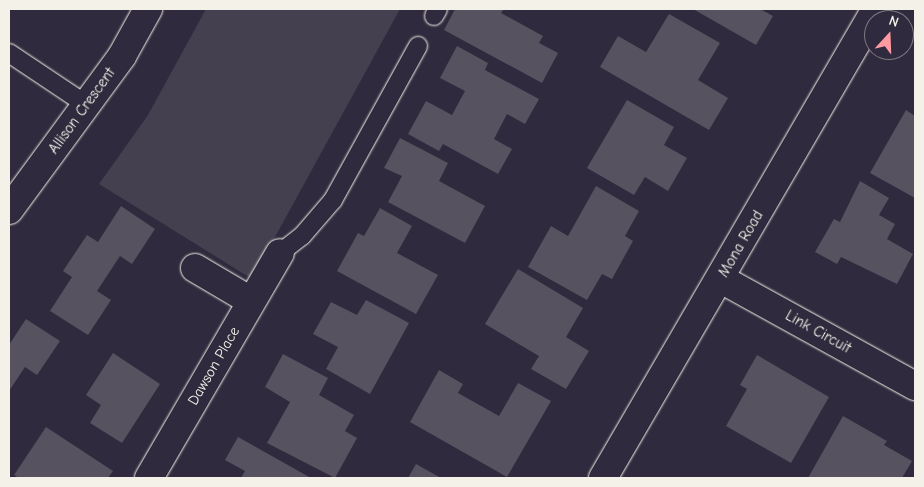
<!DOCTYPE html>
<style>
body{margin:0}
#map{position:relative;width:924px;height:487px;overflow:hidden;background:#2f2a3d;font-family:"Comic Neue",sans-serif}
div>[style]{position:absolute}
.green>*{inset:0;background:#454050}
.building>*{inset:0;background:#56525f}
.roads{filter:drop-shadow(0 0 1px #f4f1e8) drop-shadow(0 0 1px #f4f1e8)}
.lane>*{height:18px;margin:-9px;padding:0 9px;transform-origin:9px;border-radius:9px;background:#2f2a3d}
.street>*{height:28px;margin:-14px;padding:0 14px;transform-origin:14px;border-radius:14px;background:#2f2a3d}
.secondary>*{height:28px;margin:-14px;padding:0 14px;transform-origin:14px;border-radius:14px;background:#2f2a3d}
span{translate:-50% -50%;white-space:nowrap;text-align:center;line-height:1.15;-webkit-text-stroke:4.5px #2f2a3d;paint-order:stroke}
.street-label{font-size:15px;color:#f4f1e8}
.frame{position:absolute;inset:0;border:10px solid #f4f1e8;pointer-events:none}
.north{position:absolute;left:864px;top:10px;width:50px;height:50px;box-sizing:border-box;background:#2f2a3d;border:1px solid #7e7a81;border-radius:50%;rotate:20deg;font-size:14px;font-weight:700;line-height:20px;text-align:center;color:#f4f1e8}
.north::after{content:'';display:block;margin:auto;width:18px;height:22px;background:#ff9aa2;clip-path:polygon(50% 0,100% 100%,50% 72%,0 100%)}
</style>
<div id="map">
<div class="green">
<div style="clip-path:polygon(206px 9px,400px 9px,252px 279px,99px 184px,148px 115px)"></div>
</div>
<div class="building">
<div style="clip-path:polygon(455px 9px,504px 9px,501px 13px,543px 36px,539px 43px,558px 53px,542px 83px,444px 30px)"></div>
<div style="clip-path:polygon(693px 9px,760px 9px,773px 16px,756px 45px)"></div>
<div style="clip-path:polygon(669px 14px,720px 43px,698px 80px,728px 98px,709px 130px,600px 67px,618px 36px,646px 52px)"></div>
<div style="clip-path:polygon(457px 46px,488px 63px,485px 70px,539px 99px,525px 124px,507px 114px,494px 139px,512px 149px,498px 174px,443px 144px,439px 151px,408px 134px,426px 101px,452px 115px,465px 91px,440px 78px)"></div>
<div style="clip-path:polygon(627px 100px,674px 127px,664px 145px,687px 158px,668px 191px,645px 177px,634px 195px,587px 168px)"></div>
<div style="clip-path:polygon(906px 110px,915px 116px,915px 198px,870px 173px)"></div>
<div style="clip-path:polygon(400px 138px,448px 163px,439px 181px,485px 206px,465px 243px,388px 202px,402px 176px,384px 168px)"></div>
<div style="clip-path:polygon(860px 181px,889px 198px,879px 215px,895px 224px,887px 239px,913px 254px,897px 284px,841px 257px,837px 264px,815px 252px,834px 219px,840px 222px)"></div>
<div style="clip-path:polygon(596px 186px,639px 211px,625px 236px,633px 241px,612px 279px,602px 274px,587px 300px,528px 267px,551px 226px,568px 236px)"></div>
<div style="clip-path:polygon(121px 206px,155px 229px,132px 264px,120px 256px,97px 291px,111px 300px,88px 335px,50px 311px,72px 277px,63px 271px,87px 235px,98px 242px)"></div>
<div style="clip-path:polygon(380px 208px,412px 226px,397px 253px,438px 275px,416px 314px,337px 271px,358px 233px,364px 236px)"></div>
<div style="clip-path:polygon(518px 269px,583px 308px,566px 337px,589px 351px,566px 389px,531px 369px,539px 356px,485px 324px)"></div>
<div style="clip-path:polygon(366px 300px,409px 323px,370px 394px,326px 369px,338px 347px,313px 334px,331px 302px,357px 315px)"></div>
<div style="clip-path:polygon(26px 319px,60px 341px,37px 375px,25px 367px,9px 391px,9px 345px)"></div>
<div style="clip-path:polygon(113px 353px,160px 384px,122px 443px,90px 423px,101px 405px,86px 395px)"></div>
<div style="clip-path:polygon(283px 354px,328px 378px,319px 395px,354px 415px,345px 431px,357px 438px,335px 478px,267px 443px,290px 402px,265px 387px)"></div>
<div style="clip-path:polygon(757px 355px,829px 397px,791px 463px,726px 426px,747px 389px,740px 385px)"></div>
<div style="clip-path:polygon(439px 370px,463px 384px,458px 393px,499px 416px,518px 383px,551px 401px,507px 477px,410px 422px)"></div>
<div style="clip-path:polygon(843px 416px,887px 441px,884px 445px,912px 461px,902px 478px,808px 478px)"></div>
<div style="clip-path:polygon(46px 427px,113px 471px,108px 478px,19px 478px,14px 475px)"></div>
<div style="clip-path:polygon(238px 437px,311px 478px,241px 478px,245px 471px,225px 460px)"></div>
<div style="clip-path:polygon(416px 464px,441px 478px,408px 478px)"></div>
</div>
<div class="roads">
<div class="lane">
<div style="left:434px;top:16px;width:8px;rotate:-60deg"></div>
<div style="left:9px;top:53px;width:94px;rotate:33.7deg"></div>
<div style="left:280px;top:253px;width:28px;rotate:-38deg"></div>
<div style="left:302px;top:236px;width:48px;rotate:-49.3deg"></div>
<div style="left:333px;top:200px;width:176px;rotate:-61.1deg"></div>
</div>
<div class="street">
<div style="left:195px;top:268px;width:65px;rotate:30.5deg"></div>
<div style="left:721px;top:279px;width:222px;rotate:28.9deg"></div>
<div style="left:149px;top:478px;width:260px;rotate:-59.8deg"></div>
<div style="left:603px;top:478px;width:543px;rotate:-59.8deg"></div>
</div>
<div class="secondary">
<div style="left:9px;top:210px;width:191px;rotate:-53.7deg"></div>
<div style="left:122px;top:56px;width:54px;rotate:-61deg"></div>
</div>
</div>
<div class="street-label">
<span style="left:82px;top:111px;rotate:-54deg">Allison Crescent</span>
<span style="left:741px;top:244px;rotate:-60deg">Mona Road</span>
<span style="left:818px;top:332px;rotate:29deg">Link Circuit</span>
<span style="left:214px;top:366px;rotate:-60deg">Dawson Place</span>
</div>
<div class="frame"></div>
<div class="north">N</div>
</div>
